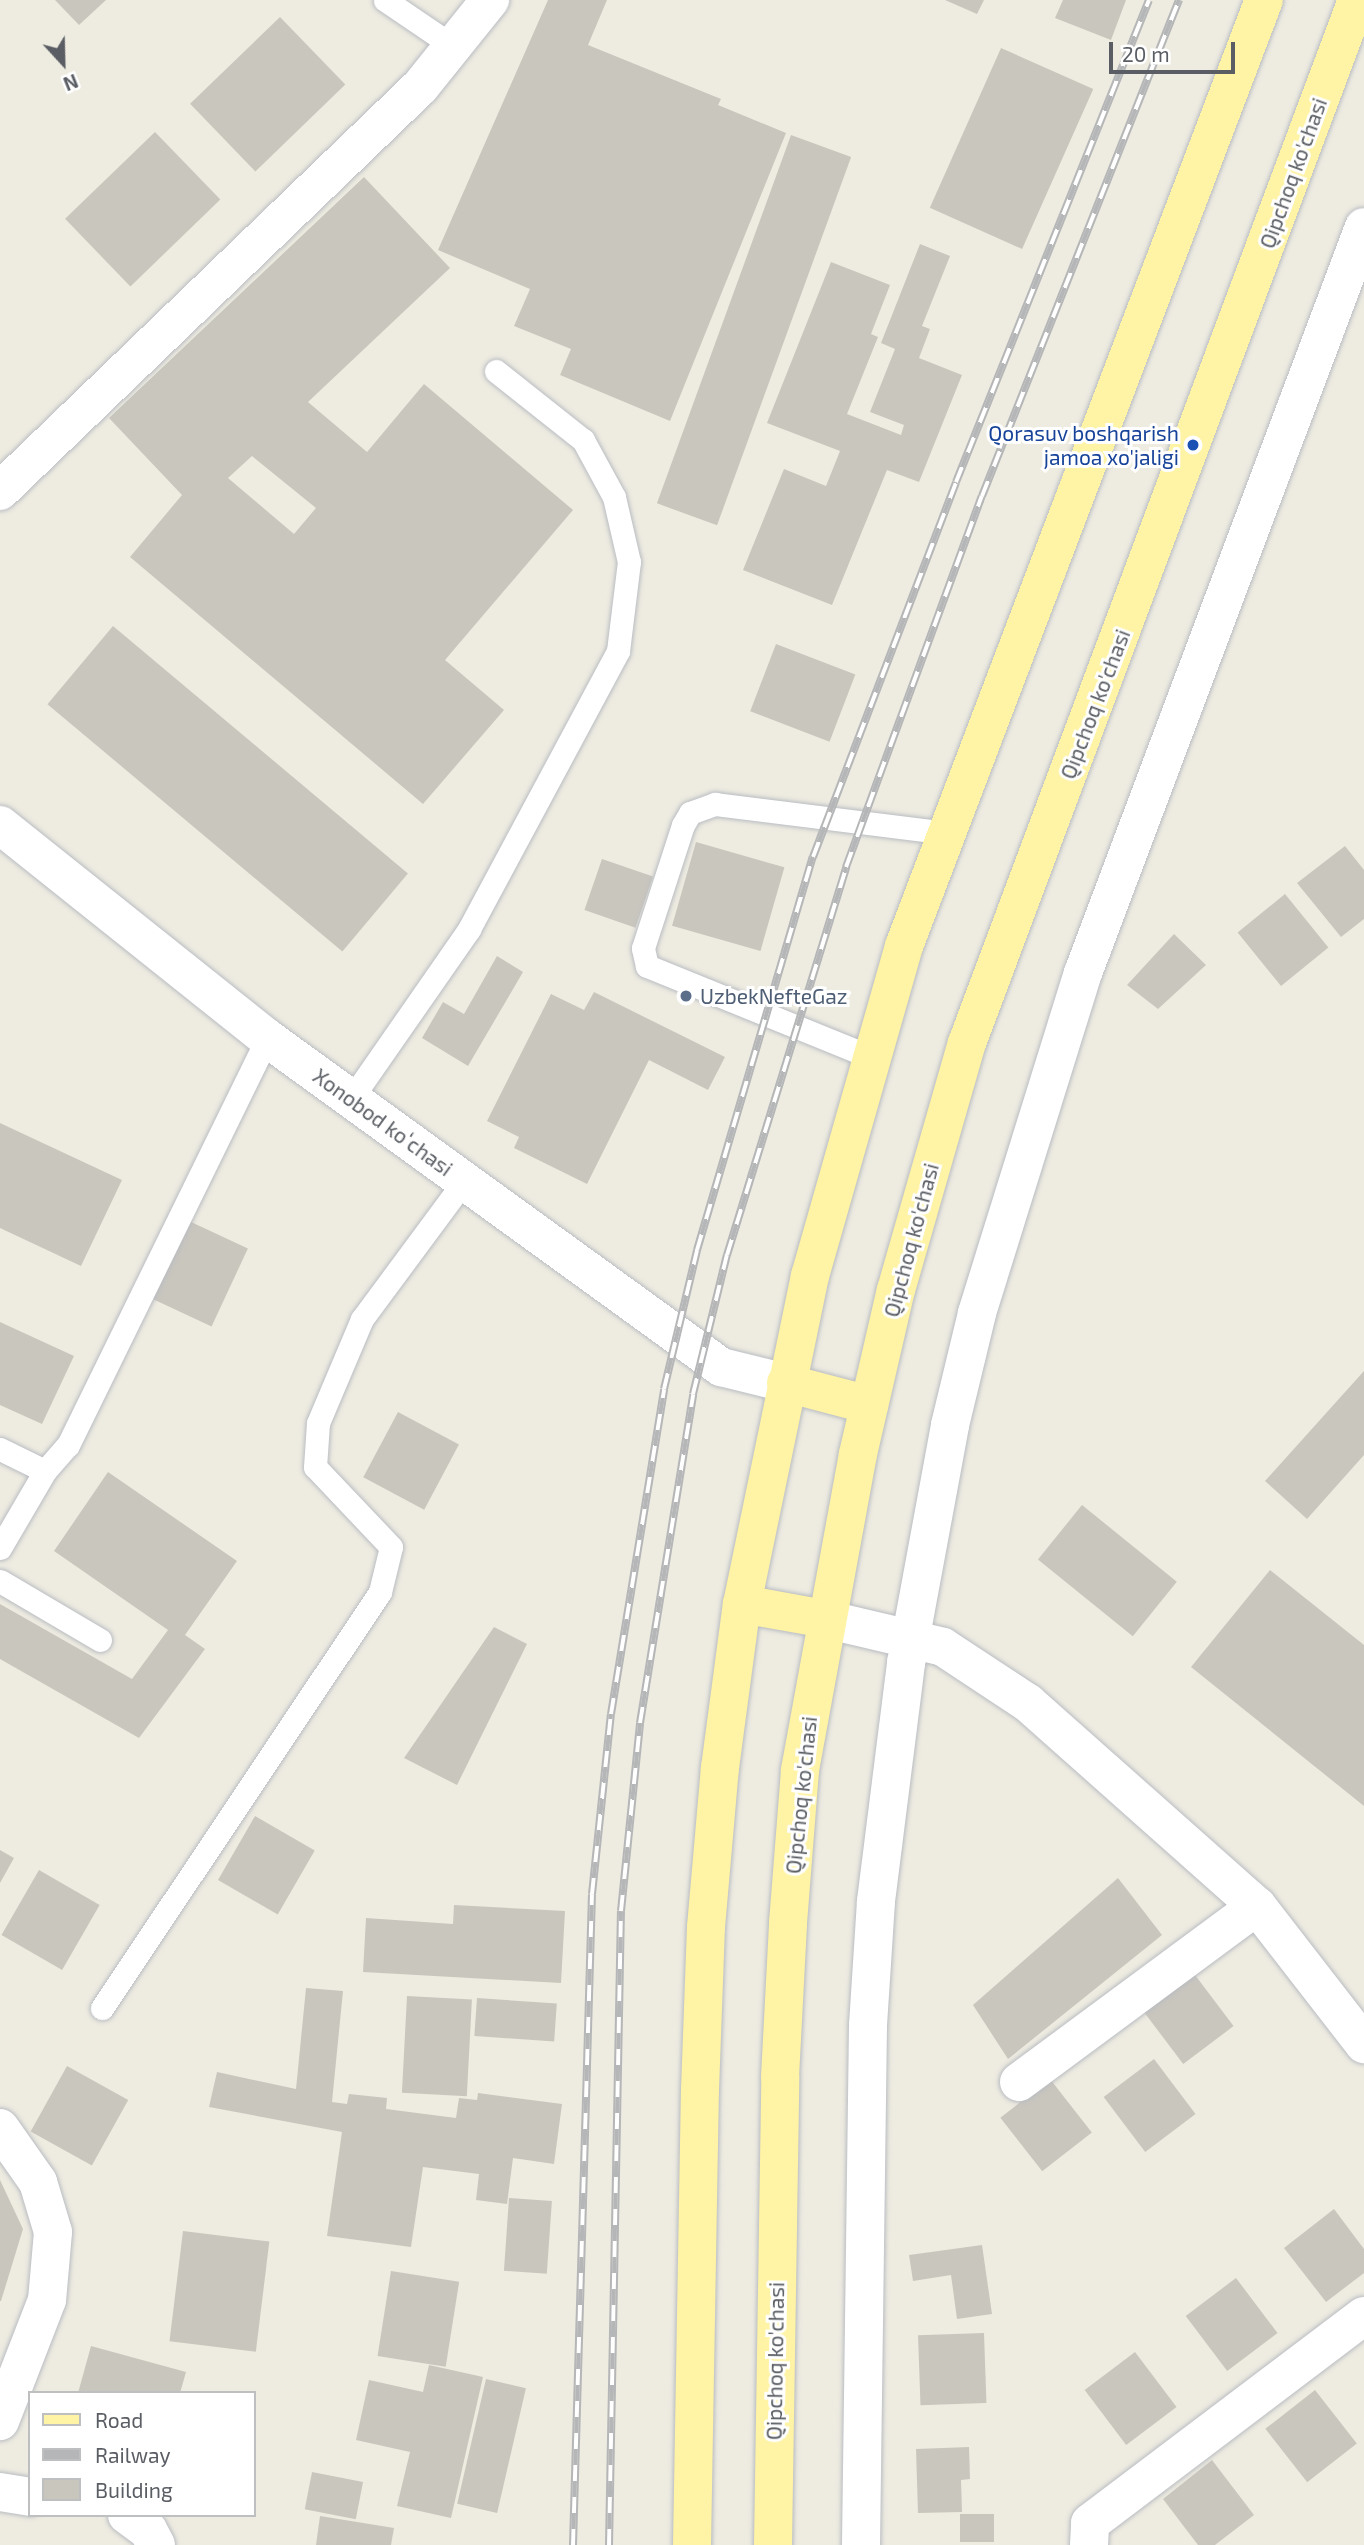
<!DOCTYPE html>
<meta charset="utf-8">
<style>
body{margin:0}
#map{position:relative;width:1364px;height:2545px;overflow:hidden;background:#eeece1;font-family:"Exo 2",sans-serif}
div>[style]{position:absolute}
.building>*{inset:0;background:#c9c6be;transform-origin:0 0}
.roads{filter:drop-shadow(0 0 2px #b9bcc2) drop-shadow(0 0 2px #b9bcc2)}
.lane>*{height:23px;margin:-11.5px;padding:0 11.5px;transform-origin:11.5px;border-radius:11.5px;background:#fff}
.street>*{height:38px;margin:-19px;padding:0 19px;transform-origin:19px;border-radius:19px;background:#fff}
.secondary>*{height:38px;margin:-19px;padding:0 19px;transform-origin:19px;border-radius:19px;background:#fff}
.primary>*{height:38px;margin:-19px;padding:0 19px;transform-origin:19px;border-radius:19px;background:#fff3a5}
.rail>*{height:8px;margin-top:-4px;transform-origin:0;background:repeating-linear-gradient(90deg,#fff 0 16px,#b5b6b7 0 32px);box-sizing:border-box;border-block:2px solid #b5b6b7}
.dots>*{width:19px;height:19px;translate:-50% -50%;box-sizing:border-box;border:4px solid #fff;border-radius:50%}
span{translate:-50% -50%;white-space:nowrap;text-align:center;line-height:1.15;-webkit-text-stroke:6px #fff;paint-order:stroke}
.street-label{font-size:21px;color:#5a5e64}
.transit-label{font-size:21px;color:#164399}
.right{translate:-100% -50%;text-align:right}
.service-label{font-size:21px;color:#4e5e75}
.left{translate:0 -50%;text-align:left}
.legend{position:absolute;left:28px;top:2391px;width:228px;height:126px;box-sizing:border-box;background:#fff;border:2px solid #bdbfc1;margin:0;padding:9px 12px;list-style:none;font-size:21px;color:#5a5e64}
.legend li{display:flex;align-items:center;gap:14px;height:35px}
.legend b{width:35px;border:2px solid #bdbfc1}
.north{position:absolute;left:28px;top:28px;width:70px;height:70px;-webkit-text-stroke:5px #fff;paint-order:stroke;rotate:158deg;font-size:19px;font-weight:700;line-height:28px;text-align:center;color:#5a5e64}
.north::after{content:'';display:block;margin:auto;width:24px;height:32px;background:#5a5e64;clip-path:polygon(50% 0,100% 100%,50% 72%,0 100%)}
.scale{position:absolute;left:1109px;top:42px;width:126px;height:32px;box-sizing:border-box;border:4px solid #5a5e64;border-top:0;padding-left:9px;font-size:21px;line-height:24px;white-space:nowrap;color:#5a5e64;-webkit-text-stroke:5px #fff;paint-order:stroke}
</style>
<div id="map">
<div class="building">
<div style="clip-path:polygon(55px 0,106px 0,79px 25px)"></div>
<div style="clip-path:polygon(548px 0,607px 0,588px 45px,721px 99px,718px 105px,786px 133px,670px 421px,560px 375px,571px 349px,514px 326px,530px 289px,438px 250px)"></div>
<div style="clip-path:polygon(945px 0,984px 0,977px 14px)"></div>
<div style="clip-path:polygon(1063px 0,1126px 0,1111px 40px,1055px 18px)"></div>
<div style="left:280px;top:17px;width:94px;height:125px;rotate:46deg"></div>
<div style="left:1001px;top:48px;width:101px;height:175px;rotate:24deg"></div>
<div style="left:155px;top:132px;width:94px;height:125px;rotate:46deg"></div>
<div style="left:791px;top:135px;width:64px;height:392px;rotate:20deg"></div>
<div style="clip-path:polygon(evenodd,364px 177px,450px 268px,308px 402px,367px 452px,424px 384px,573px 510px,445px 660px,504px 710px,423px 804px,130px 557px,182px 495px,109px 418px,364px 177px,252px 456px,316px 508px,294px 534px,228px 478px,252px 456px)"></div>
<div style="clip-path:polygon(920px 244px,950px 256px,922px 326px,930px 329px,919px 358px,962px 375px,919px 482px,887px 470px,832px 605px,743px 570px,784px 469px,826px 486px,840px 451px,767px 423px,831px 262px,890px 285px,871px 334px,878px 337px,847px 414px,901px 435px,904px 425px,870px 412px,895px 349px,881px 343px)"></div>
<div style="left:113px;top:626px;width:385px;height:102px;rotate:40deg"></div>
<div style="left:776px;top:644px;width:85px;height:72px;rotate:21deg"></div>
<div style="left:696px;top:842px;width:92px;height:87px;rotate:16deg"></div>
<div style="clip-path:polygon(1345px 846px,1364px 870px,1364px 919px,1341px 937px,1297px 883px)"></div>
<div style="left:602px;top:859px;width:54px;height:54px;rotate:19deg"></div>
<div style="left:1285px;top:894px;width:69px;height:61px;rotate:51deg"></div>
<div style="clip-path:polygon(1174px 934px,1206px 965px,1158px 1009px,1127px 985px)"></div>
<div style="clip-path:polygon(497px 956px,523px 972px,468px 1066px,422px 1038px,443px 1002px,464px 1014px)"></div>
<div style="clip-path:polygon(594px 992px,725px 1057px,708px 1090px,649px 1060px,587px 1184px,514px 1148px,519px 1137px,487px 1121px,551px 994px,584px 1010px)"></div>
<div style="clip-path:polygon(0 1123px,122px 1180px,81px 1266px,0 1228px)"></div>
<div style="left:189px;top:1221px;width:65px;height:86px;rotate:25deg"></div>
<div style="clip-path:polygon(0 1322px,74px 1356px,42px 1424px,0 1405px)"></div>
<div style="clip-path:polygon(1364px 1371px,1364px 1455px,1307px 1519px,1265px 1481px)"></div>
<div style="left:398px;top:1412px;width:69px;height:74px;rotate:28deg"></div>
<div style="clip-path:polygon(108px 1472px,237px 1561px,185px 1635px,205px 1649px,139px 1738px,0 1659px,0 1604px,132px 1679px,168px 1630px,54px 1551px)"></div>
<div style="left:1082px;top:1505px;width:122px;height:70px;rotate:39deg"></div>
<div style="clip-path:polygon(1270px 1570px,1364px 1645px,1364px 1806px,1191px 1667px)"></div>
<div style="clip-path:polygon(494px 1627px,527px 1644px,457px 1785px,404px 1758px)"></div>
<div style="left:255px;top:1816px;width:69px;height:74px;rotate:30deg"></div>
<div style="clip-path:polygon(0 1850px,14px 1858px,0 1883px)"></div>
<div style="left:39px;top:1870px;width:70px;height:75px;rotate:30deg"></div>
<div style="clip-path:polygon(1118px 1878px,1162px 1935px,1008px 2059px,973px 2005px)"></div>
<div style="clip-path:polygon(454px 1905px,565px 1911px,561px 1983px,363px 1972px,366px 1918px,453px 1924px)"></div>
<div style="left:1192px;top:1971px;width:69px;height:63px;rotate:53deg"></div>
<div style="clip-path:polygon(306px 1988px,343px 1991px,332px 2102px,347px 2104px,349px 2094px,387px 2098px,386px 2109px,456px 2118px,459px 2098px,477px 2100px,478px 2093px,562px 2104px,554px 2164px,513px 2158px,507px 2204px,476px 2200px,479px 2174px,423px 2167px,411px 2247px,327px 2236px,342px 2132px,209px 2107px,217px 2072px,296px 2089px)"></div>
<div style="left:407px;top:1996px;width:65px;height:97px;rotate:3deg"></div>
<div style="left:477px;top:1998px;width:80px;height:38px;rotate:4deg"></div>
<div style="left:1154px;top:2059px;width:69px;height:63px;rotate:53deg"></div>
<div style="left:67px;top:2066px;width:70px;height:75px;rotate:29deg"></div>
<div style="left:1050px;top:2079px;width:68px;height:63px;rotate:52deg"></div>
<div style="clip-path:polygon(0 2180px,23px 2229px,1px 2301px,0 2301px)"></div>
<div style="left:509px;top:2198px;width:43px;height:73px;rotate:4deg"></div>
<div style="clip-path:polygon(1334px 2209px,1364px 2249px,1364px 2273px,1326px 2302px,1284px 2248px)"></div>
<div style="left:183px;top:2231px;width:87px;height:111px;rotate:7deg"></div>
<div style="clip-path:polygon(982px 2245px,992px 2314px,957px 2319px,951px 2275px,913px 2281px,909px 2255px)"></div>
<div style="left:391px;top:2271px;width:69px;height:86px;rotate:9deg"></div>
<div style="left:1236px;top:2278px;width:69px;height:63px;rotate:53deg"></div>
<div style="left:984px;top:2333px;width:70px;height:66px;rotate:88deg"></div>
<div style="clip-path:polygon(91px 2346px,186px 2372px,180px 2393px,78px 2393px)"></div>
<div style="left:1135px;top:2352px;width:69px;height:63px;rotate:53deg"></div>
<div style="clip-path:polygon(429px 2365px,483px 2377px,451px 2518px,397px 2506px,410px 2452px,356px 2440px,369px 2380px,423px 2392px)"></div>
<div style="left:486px;top:2379px;width:41px;height:128px;rotate:13deg"></div>
<div style="left:1315px;top:2390px;width:68px;height:63px;rotate:52deg"></div>
<div style="clip-path:polygon(969px 2447px,970px 2479px,961px 2480px,962px 2512px,918px 2513px,916px 2449px)"></div>
<div style="clip-path:polygon(1212px 2460px,1254px 2515px,1215px 2545px,1198px 2545px,1163px 2499px)"></div>
<div style="left:312px;top:2472px;width:52px;height:38px;rotate:11deg"></div>
<div style="left:994px;top:2514px;width:28px;height:34px;rotate:90deg"></div>
<div style="clip-path:polygon(320px 2516px,394px 2528px,391px 2545px,316px 2545px)"></div>
</div>
<div class="roads">
<div class="lane">
<div style="left:385px;top:0;width:82px;rotate:34.1deg"></div>
<div style="left:871px;top:1057px;width:242px;rotate:-157.9deg"></div>
<div style="left:647px;top:966px;width:18px;rotate:-103deg"></div>
<div style="left:643px;top:948px;width:129px;rotate:-72deg"></div>
<div style="left:683px;top:825px;width:14px;rotate:-60deg"></div>
<div style="left:690px;top:813px;width:27px;rotate:-20deg"></div>
<div style="left:715px;top:804px;width:234px;rotate:7.1deg"></div>
<div style="left:351px;top:1099px;width:207px;rotate:-55.2deg"></div>
<div style="left:469px;top:929px;width:315px;rotate:-61.8deg"></div>
<div style="left:618px;top:651px;width:90px;rotate:-83deg"></div>
<div style="left:629px;top:562px;width:67px;rotate:-103deg"></div>
<div style="left:614px;top:497px;width:65px;rotate:-118.5deg"></div>
<div style="left:583px;top:440px;width:111px;rotate:-141.6deg"></div>
<div style="left:0;top:1449px;width:50px;rotate:26.1deg"></div>
<div style="left:45px;top:1471px;width:35px;rotate:-49deg"></div>
<div style="left:68px;top:1445px;width:453px;rotate:-63.9deg"></div>
<div style="left:0;top:1548px;width:89px;rotate:-59.7deg"></div>
<div style="left:0;top:1581px;width:116px;rotate:30.5deg"></div>
<div style="left:102px;top:2008px;width:500px;rotate:-56.25deg"></div>
<div style="left:380px;top:1592px;width:46px;rotate:-76.3deg"></div>
<div style="left:391px;top:1547px;width:110px;rotate:-133.5deg"></div>
<div style="left:315px;top:1467px;width:44px;rotate:-86.1deg"></div>
<div style="left:318px;top:1423px;width:113px;rotate:-67.1deg"></div>
<div style="left:362px;top:1319px;width:172px;rotate:-53.5deg"></div>
</div>
<div class="street">
<div style="left:0;top:491px;width:583px;rotate:-43.89deg"></div>
<div style="left:420px;top:87px;width:112px;rotate:-51.2deg"></div>
<div style="left:825px;top:1619px;width:121px;rotate:13.3deg"></div>
<div style="left:943px;top:1647px;width:102px;rotate:33.4deg"></div>
<div style="left:1028px;top:1703px;width:306px;rotate:41.6deg"></div>
<div style="left:1257px;top:1906px;width:175px;rotate:52.2deg"></div>
<div style="left:1019px;top:2082px;width:296px;rotate:-36.5deg"></div>
<div style="left:0;top:2128px;width:66px;rotate:54.9deg"></div>
<div style="left:38px;top:2182px;width:52px;rotate:73.3deg"></div>
<div style="left:53px;top:2232px;width:68px;rotate:95deg"></div>
<div style="left:47px;top:2300px;width:130px;rotate:111.2deg"></div>
<div style="left:0;top:2492px;width:30px;rotate:9deg"></div>
<div style="left:127px;top:2515px;width:26px;rotate:36deg"></div>
<div style="left:148px;top:2530px;width:17px;rotate:62deg"></div>
<div style="left:861px;top:2545px;width:520px;rotate:-89.23deg"></div>
<div style="left:868px;top:2025px;width:124px;rotate:-86.3deg"></div>
<div style="left:876px;top:1901px;width:240px;rotate:-82.8deg"></div>
<div style="left:906px;top:1663px;width:242px;rotate:-79.5deg"></div>
<div style="left:950px;top:1425px;width:115px;rotate:-76.4deg"></div>
<div style="left:977px;top:1313px;width:356px;rotate:-72.7deg"></div>
<div style="left:1083px;top:973px;width:797px;rotate:-69.36deg"></div>
<div style="left:1089px;top:2545px;width:22px;rotate:-87deg"></div>
<div style="left:1090px;top:2523px;width:343px;rotate:-37.1deg"></div>
</div>
<div class="secondary">
<div style="left:0;top:825px;width:342px;rotate:38.6deg"></div>
<div style="left:267px;top:1038px;width:561px;rotate:35.93deg"></div>
<div style="left:721px;top:1367px;width:67px;rotate:13.8deg"></div>
</div>
<div class="primary">
<div style="left:786px;top:1383px;width:86px;rotate:14.8deg"></div>
<div style="left:742px;top:1604px;width:84px;rotate:10.2deg"></div>
<div style="left:692px;top:2545px;width:455px;rotate:-89deg"></div>
<div style="left:700px;top:2090px;width:163px;rotate:-87.9deg"></div>
<div style="left:706px;top:1927px;width:160px;rotate:-85deg"></div>
<div style="left:720px;top:1768px;width:165px;rotate:-82.4deg"></div>
<div style="left:742px;top:1604px;width:335px;rotate:-78.3deg"></div>
<div style="left:810px;top:1276px;width:343px;rotate:-74.1deg"></div>
<div style="left:904px;top:946px;width:1012px;rotate:-69.17deg"></div>
<div style="left:773px;top:2545px;width:468px;rotate:-89.1deg"></div>
<div style="left:780px;top:2077px;width:154px;rotate:-87deg"></div>
<div style="left:788px;top:1923px;width:153px;rotate:-85.5deg"></div>
<div style="left:800px;top:1770px;width:321px;rotate:-79.6deg"></div>
<div style="left:858px;top:1454px;width:168px;rotate:-77deg"></div>
<div style="left:896px;top:1290px;width:257px;rotate:-74deg"></div>
<div style="left:967px;top:1043px;width:1114px;rotate:-69.5deg"></div>
</div>
</div>
<div class="rail">
<div style="left:573px;top:2545px;width:651px;rotate:-88.33deg"></div>
<div style="left:592px;top:1894px;width:181px;rotate:-84deg"></div>
<div style="left:611px;top:1714px;width:329px;rotate:-80.7deg"></div>
<div style="left:664px;top:1389px;width:143px;rotate:-76.6deg"></div>
<div style="left:697px;top:1250px;width:410px;rotate:-73.6deg"></div>
<div style="left:813px;top:857px;width:401px;rotate:-69.1deg"></div>
<div style="left:956px;top:482px;width:519px;rotate:-68.18deg"></div>
<div style="left:609px;top:2545px;width:634px;rotate:-88.92deg"></div>
<div style="left:621px;top:1911px;width:189px;rotate:-84.2deg"></div>
<div style="left:640px;top:1723px;width:333px;rotate:-80.8deg"></div>
<div style="left:693px;top:1394px;width:143px;rotate:-76.3deg"></div>
<div style="left:727px;top:1255px;width:406px;rotate:-72.9deg"></div>
<div style="left:846px;top:867px;width:395px;rotate:-69.9deg"></div>
<div style="left:982px;top:496px;width:534px;rotate:-68.34deg"></div>
</div>
<div class="dots">
<div style="left:1193px;top:445px;background:#1a4fb4"></div>
<div style="left:686px;top:996px;background:#5c6f8a"></div>
</div>
<div class="street-label">
<span style="left:1293px;top:173px;rotate:-70deg">Qipchoq ko'chasi</span>
<span style="left:1095px;top:704px;rotate:-69deg">Qipchoq ko'chasi</span>
<span style="left:383px;top:1122px;rotate:36deg">Xonobod koʻchasi</span>
<span style="left:911px;top:1240px;rotate:-75deg">Qipchoq ko'chasi</span>
<span style="left:801px;top:1795px;rotate:-84deg">Qipchoq ko'chasi</span>
<span style="left:775px;top:2361px;rotate:-89deg">Qipchoq ko'chasi</span>
</div>
<div class="transit-label">
<span class="right" style="left:1179px;top:445px">Qorasuv boshqarish<br>jamoa xo'jaligi</span>
</div>
<div class="service-label">
<span class="left" style="left:700px;top:996px">UzbekNefteGaz</span>
</div>
<ul class="legend">
<li><b style="height:9px;background:#fff3a5"></b>Road</li>
<li><b style="height:9px;background:#b5b6b7"></b>Railway</li>
<li><b style="height:19px;background:#c9c6be"></b>Building</li>
</ul>
<div class="north">N</div>
<div class="scale">20 m</div>
</div>
